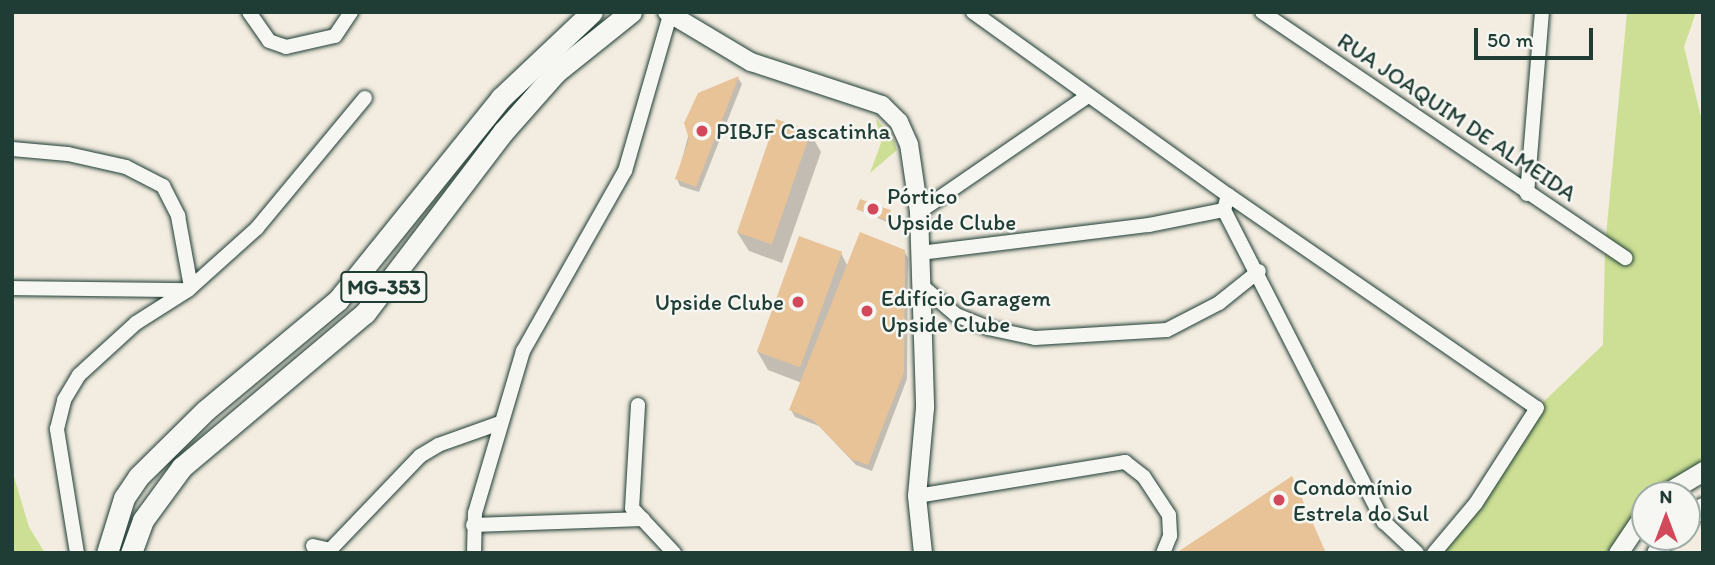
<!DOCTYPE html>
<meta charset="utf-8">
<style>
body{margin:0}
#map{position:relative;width:1715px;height:565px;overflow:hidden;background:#f3ece0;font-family:Itim,sans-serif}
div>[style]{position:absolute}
.green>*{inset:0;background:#ccdf94}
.shadow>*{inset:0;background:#0003}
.building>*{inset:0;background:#e8c398;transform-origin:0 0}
.roads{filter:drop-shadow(0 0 2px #1f3d34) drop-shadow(0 0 2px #1f3d34)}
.minor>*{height:14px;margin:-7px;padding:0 7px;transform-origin:7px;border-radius:7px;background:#f6f6f2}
.tertiary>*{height:18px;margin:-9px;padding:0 9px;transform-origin:9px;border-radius:9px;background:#f6f6f2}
.secondary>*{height:19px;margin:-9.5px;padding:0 9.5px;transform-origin:9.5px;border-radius:9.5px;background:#f6f6f2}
.primary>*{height:21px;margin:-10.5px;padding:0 10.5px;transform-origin:10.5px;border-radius:10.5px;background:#f6f6f2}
.dots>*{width:19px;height:19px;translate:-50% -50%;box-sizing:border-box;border:4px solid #f6f6f2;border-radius:50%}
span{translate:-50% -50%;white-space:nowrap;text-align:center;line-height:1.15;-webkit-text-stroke:5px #f6f6f2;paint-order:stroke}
.shield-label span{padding:2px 5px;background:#f6f6f2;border:2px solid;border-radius:5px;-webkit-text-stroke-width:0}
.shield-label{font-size:21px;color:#1f3d34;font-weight:700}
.street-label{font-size:23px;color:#1f3d34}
.poi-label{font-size:23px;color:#1f3d34}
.left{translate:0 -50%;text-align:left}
.right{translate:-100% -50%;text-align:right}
.frame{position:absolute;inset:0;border:14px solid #1f3d34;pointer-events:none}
.north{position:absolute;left:1631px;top:481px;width:70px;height:70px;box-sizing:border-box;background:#f6f6f2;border:2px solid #a0aca6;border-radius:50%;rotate:0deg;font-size:19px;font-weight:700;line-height:28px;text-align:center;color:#1f3d34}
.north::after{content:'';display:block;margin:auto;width:24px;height:32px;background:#d1495b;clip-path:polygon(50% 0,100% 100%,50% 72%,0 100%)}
.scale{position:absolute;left:1474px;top:28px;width:119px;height:32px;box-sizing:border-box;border:4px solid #1f3d34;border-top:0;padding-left:9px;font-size:21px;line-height:24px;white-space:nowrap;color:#1f3d34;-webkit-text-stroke:5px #f6f6f2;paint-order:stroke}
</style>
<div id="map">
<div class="green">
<div style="clip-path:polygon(1627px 12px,1696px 12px,1684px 47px,1703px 125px,1703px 475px,1666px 495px,1645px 495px,1645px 507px,1614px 553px,1430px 553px,1537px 408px,1603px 345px,1605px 247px)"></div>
<div style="clip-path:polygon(876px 119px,892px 135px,897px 150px,870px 173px,881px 143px)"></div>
<div style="clip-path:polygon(12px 470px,29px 527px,45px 553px,12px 553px)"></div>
</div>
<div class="shadow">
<div style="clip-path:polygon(738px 78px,742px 84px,699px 192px,680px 186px,677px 179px,699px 94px)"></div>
<div style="clip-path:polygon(810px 133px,821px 152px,782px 263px,749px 251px,737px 232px)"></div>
<div style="clip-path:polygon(858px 209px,889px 211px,892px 215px,889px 223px)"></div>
<div style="clip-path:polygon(904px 251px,908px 258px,907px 379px,872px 471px,856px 465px,819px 426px,795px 417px,791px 410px,802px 383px,768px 370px,757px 351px,841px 253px,848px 267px)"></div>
</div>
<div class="building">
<div style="clip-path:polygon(739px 76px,696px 187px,675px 179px,689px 139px,684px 123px,698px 93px)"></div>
<div style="left:776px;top:119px;width:37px;height:120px;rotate:19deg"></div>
<div style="left:860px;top:199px;width:33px;height:11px;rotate:20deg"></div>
<div style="clip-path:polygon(860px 232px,905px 250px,904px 372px,868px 465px,851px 459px,813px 420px,789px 410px)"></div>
<div style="left:799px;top:236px;width:46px;height:123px;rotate:20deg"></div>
<div style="clip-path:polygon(1292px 476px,1326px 553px,1176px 553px,1220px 524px)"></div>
</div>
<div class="roads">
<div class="minor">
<div style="left:249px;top:12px;width:35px;rotate:55deg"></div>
<div style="left:269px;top:41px;width:18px;rotate:19deg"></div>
<div style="left:286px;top:47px;width:50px;rotate:-12.7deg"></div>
<div style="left:335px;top:36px;width:29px;rotate:-56deg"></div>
<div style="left:973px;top:12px;width:314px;rotate:35.7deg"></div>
<div style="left:1228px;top:195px;width:16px;rotate:105deg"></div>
<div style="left:1224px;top:210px;width:351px;rotate:62.9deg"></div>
<div style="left:1384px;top:522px;width:45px;rotate:43.2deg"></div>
<div style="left:1262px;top:12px;width:439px;rotate:34.1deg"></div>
<div style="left:12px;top:149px;width:56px;rotate:5.1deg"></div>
<div style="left:68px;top:154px;width:59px;rotate:12.6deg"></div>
<div style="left:126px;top:167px;width:42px;rotate:27.2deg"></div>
<div style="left:163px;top:186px;width:34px;rotate:63deg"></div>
<div style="left:178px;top:216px;width:72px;rotate:79.6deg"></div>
<div style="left:1527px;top:194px;width:183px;rotate:-85.3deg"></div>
<div style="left:1228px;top:195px;width:375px;rotate:34.6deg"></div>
<div style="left:1537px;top:408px;width:113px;rotate:122.7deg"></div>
<div style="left:1476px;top:503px;width:65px;rotate:130deg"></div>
<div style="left:919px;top:212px;width:205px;rotate:-34.5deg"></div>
<div style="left:920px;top:253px;width:231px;rotate:-7deg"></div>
<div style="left:1149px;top:225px;width:76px;rotate:-11.3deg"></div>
<div style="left:921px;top:285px;width:46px;rotate:40.6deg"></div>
<div style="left:956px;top:315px;width:35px;rotate:22deg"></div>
<div style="left:988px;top:328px;width:48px;rotate:12deg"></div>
<div style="left:1035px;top:338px;width:132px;rotate:-3.5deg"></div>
<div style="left:1167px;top:330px;width:59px;rotate:-27.4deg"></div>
<div style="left:1219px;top:303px;width:51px;rotate:-38.7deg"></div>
<div style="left:12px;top:288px;width:174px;rotate:0.7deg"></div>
<div style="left:638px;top:405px;width:103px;rotate:93.3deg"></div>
<div style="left:632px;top:508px;width:62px;rotate:47deg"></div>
<div style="left:917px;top:496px;width:211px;rotate:-9.3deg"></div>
<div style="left:1125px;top:462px;width:24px;rotate:38deg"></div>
<div style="left:1144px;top:477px;width:45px;rotate:56.7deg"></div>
<div style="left:1169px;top:515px;width:21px;rotate:87deg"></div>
<div style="left:1170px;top:536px;width:18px;rotate:112deg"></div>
<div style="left:473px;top:525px;width:170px;rotate:-2deg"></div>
<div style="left:313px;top:546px;width:17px;rotate:13deg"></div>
<div style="left:330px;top:550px;width:130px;rotate:-46.2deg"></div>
<div style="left:420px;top:456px;width:21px;rotate:-31deg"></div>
<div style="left:438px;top:445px;width:66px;rotate:-19.5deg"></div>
<div style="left:77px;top:553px;width:126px;rotate:-99.2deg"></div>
<div style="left:57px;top:429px;width:30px;rotate:-76deg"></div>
<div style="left:64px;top:400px;width:29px;rotate:-59deg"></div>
<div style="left:79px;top:375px;width:77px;rotate:-42.4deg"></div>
<div style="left:136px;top:323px;width:62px;rotate:-32.4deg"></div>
<div style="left:188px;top:290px;width:93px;rotate:-41.9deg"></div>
<div style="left:257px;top:228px;width:169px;rotate:-50.3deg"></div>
<div style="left:474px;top:553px;width:40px;rotate:-88.6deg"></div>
<div style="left:475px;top:513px;width:169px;rotate:-73.5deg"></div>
<div style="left:523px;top:351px;width:207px;rotate:-60.5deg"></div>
<div style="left:625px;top:171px;width:162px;rotate:-73.9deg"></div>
</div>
<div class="tertiary">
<div style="left:667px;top:12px;width:98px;rotate:30.8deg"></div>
<div style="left:751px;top:62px;width:138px;rotate:18.2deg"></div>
<div style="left:882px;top:105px;width:24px;rotate:45deg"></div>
<div style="left:899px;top:122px;width:24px;rotate:66deg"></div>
<div style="left:909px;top:144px;width:69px;rotate:81.6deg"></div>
<div style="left:919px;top:212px;width:196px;rotate:88.2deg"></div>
<div style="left:925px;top:408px;width:88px;rotate:95.2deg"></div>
<div style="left:917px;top:496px;width:57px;rotate:84deg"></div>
</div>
<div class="secondary">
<div style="left:1663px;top:495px;width:47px;rotate:-31deg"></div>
<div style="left:1687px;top:518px;width:19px;rotate:-35deg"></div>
<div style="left:1618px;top:553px;width:48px;rotate:-56deg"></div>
<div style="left:1656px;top:553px;width:19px;rotate:-58deg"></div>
</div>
<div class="primary">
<div style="left:107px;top:553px;width:58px;rotate:-72.8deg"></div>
<div style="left:124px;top:498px;width:25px;rotate:-56deg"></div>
<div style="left:138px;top:477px;width:95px;rotate:-44.6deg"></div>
<div style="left:206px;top:410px;width:172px;rotate:-39.8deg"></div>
<div style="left:338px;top:300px;width:260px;rotate:-51.1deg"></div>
<div style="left:501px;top:98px;width:125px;rotate:-43.4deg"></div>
<div style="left:131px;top:553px;width:35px;rotate:-70deg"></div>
<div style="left:143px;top:520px;width:66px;rotate:-53.7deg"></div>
<div style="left:182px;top:467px;width:239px;rotate:-40.1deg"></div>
<div style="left:365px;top:313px;width:228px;rotate:-52.7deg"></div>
<div style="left:503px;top:132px;width:80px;rotate:-48.5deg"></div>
<div style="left:556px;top:72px;width:96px;rotate:-38.7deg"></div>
</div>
</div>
<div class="dots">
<div style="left:702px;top:131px;background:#d1495b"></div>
<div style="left:873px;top:209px;background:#d1495b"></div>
<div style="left:798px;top:302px;background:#d1495b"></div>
<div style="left:867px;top:311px;background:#d1495b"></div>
<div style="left:1279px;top:500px;background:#d1495b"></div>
</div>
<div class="shield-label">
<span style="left:384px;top:287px">MG-353</span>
</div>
<div class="street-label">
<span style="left:1457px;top:117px;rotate:34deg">RUA JOAQUIM DE ALMEIDA</span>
</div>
<div class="poi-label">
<span class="left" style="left:716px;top:131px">PIBJF Cascatinha</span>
<span class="left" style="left:887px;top:209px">Pórtico<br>Upside Clube</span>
<span class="left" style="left:881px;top:311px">Edifício Garagem<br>Upside Clube</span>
<span class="right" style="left:784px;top:302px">Upside Clube</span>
<span class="left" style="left:1293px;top:500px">Condomínio<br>Estrela do Sul</span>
</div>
<div class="frame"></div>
<div class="north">N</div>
<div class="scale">50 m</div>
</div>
